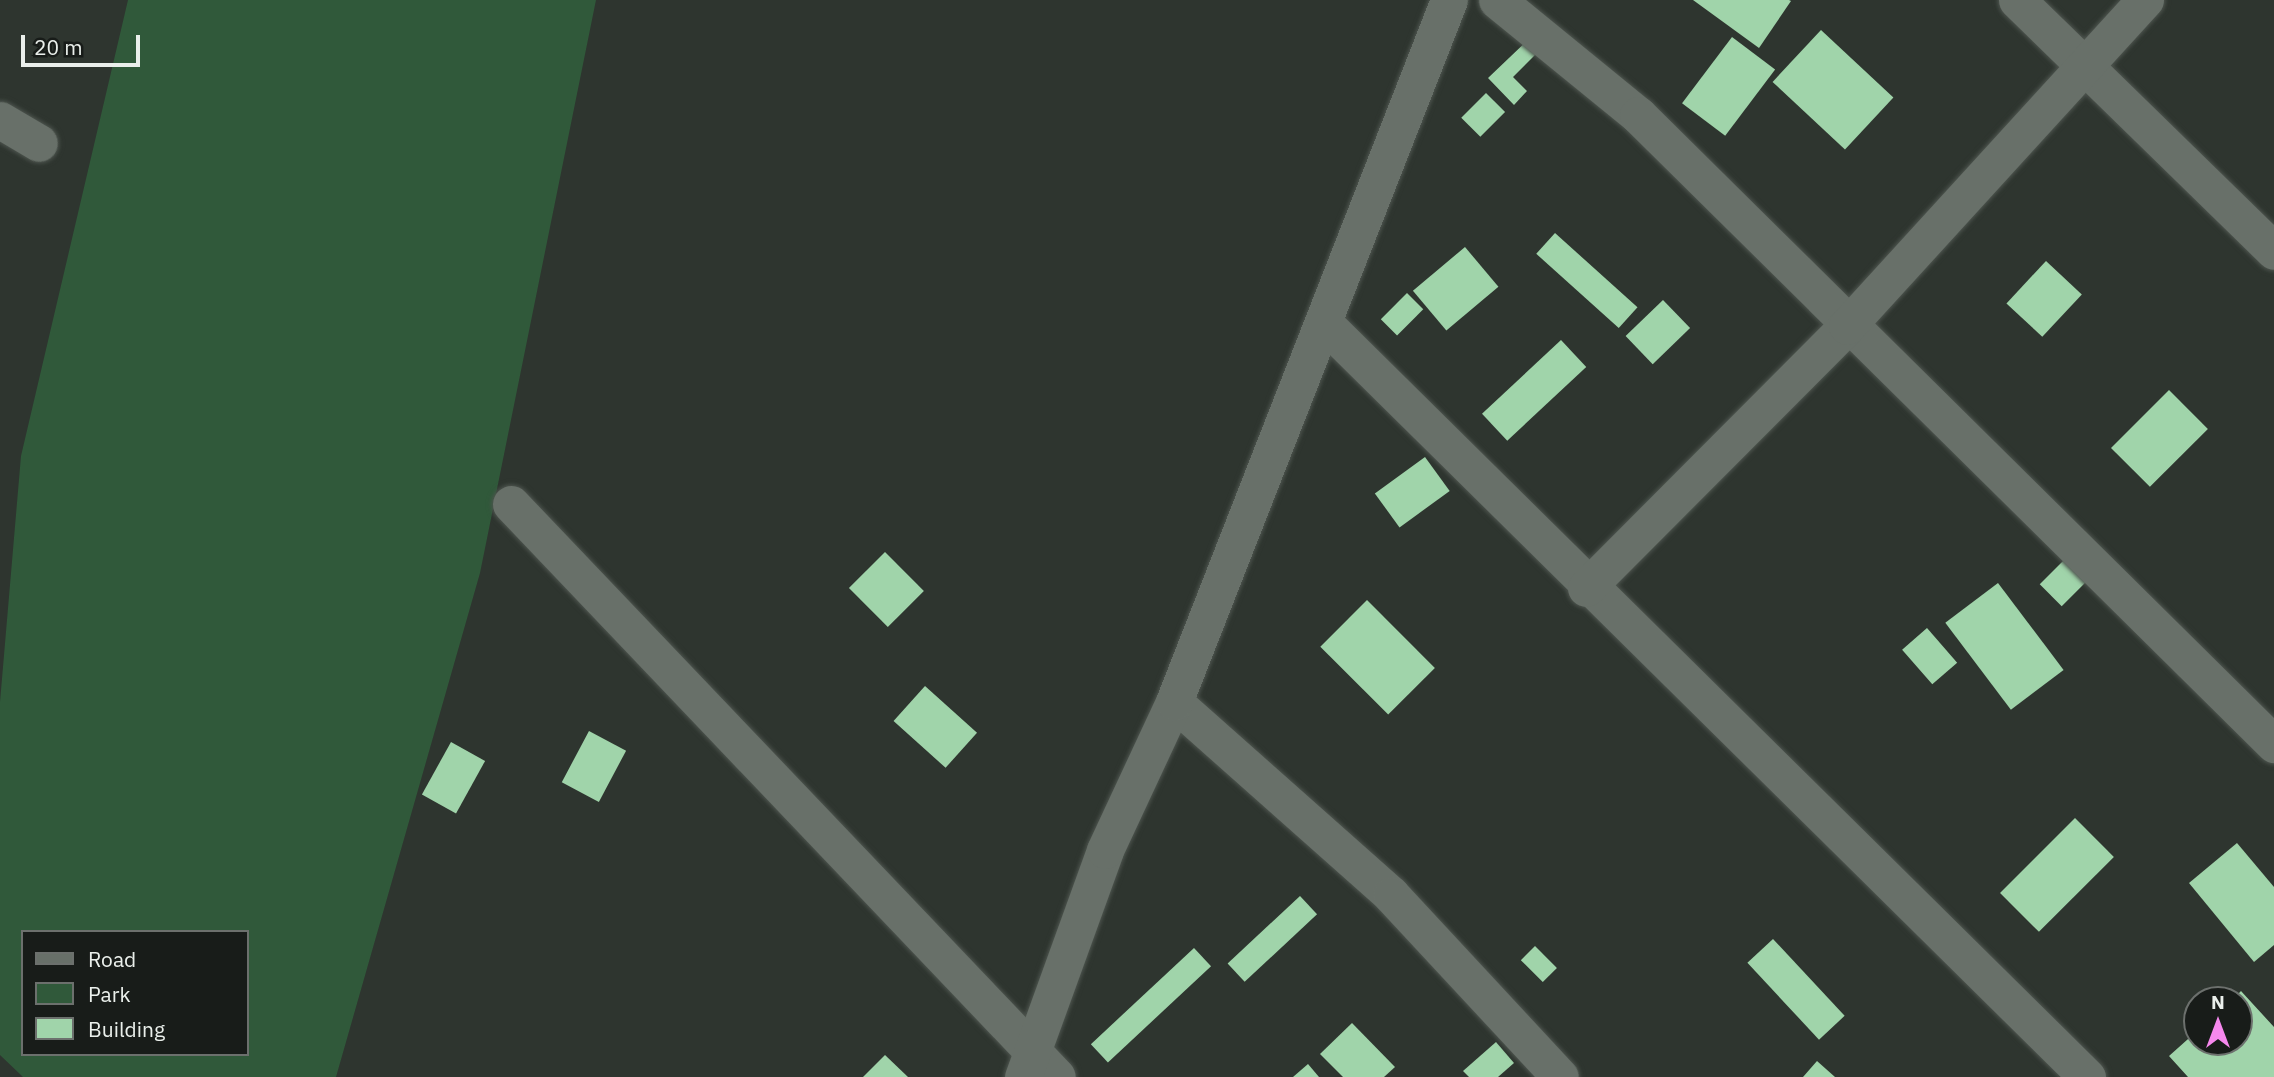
<!DOCTYPE html>
<style>
body{margin:0}
#map{position:relative;width:2274px;height:1077px;overflow:hidden;background:#2e352f;font-family:"IBM Plex Sans",sans-serif}
div>[style]{position:absolute}
.green>*{inset:0;background:#30593a}
.building>*{inset:0;background:#a0d4aa;transform-origin:0 0}
.roads{filter:drop-shadow(0 0 2px #4d544e) drop-shadow(0 0 2px #4d544e)}
.street>*{height:37px;margin:-18.5px;padding:0 18.5px;transform-origin:18.5px;border-radius:18.5px;background:#687069}
span{translate:-50% -50%;white-space:nowrap;text-align:center;line-height:1.15;-webkit-text-stroke:7px #181c19;paint-order:stroke}
.legend{position:absolute;left:21px;top:930px;width:228px;height:126px;box-sizing:border-box;background:#181c19;border:2px solid #6c706d;margin:0;padding:9px 12px;list-style:none;font-size:21px;color:#eaefeb}
.legend li{display:flex;align-items:center;gap:14px;height:35px}
.legend b{width:35px;border:2px solid #6c706d}
.north{position:absolute;left:2183px;top:986px;width:70px;height:70px;box-sizing:border-box;background:#181c19;border:2px solid #6c706d;border-radius:50%;rotate:0deg;font-size:19px;font-weight:700;line-height:28px;text-align:center;color:#eaefeb}
.north::after{content:'';display:block;margin:auto;width:24px;height:32px;background:#f688ed;clip-path:polygon(50% 0,100% 100%,50% 72%,0 100%)}
.scale{position:absolute;left:21px;top:35px;width:119px;height:32px;box-sizing:border-box;border:4px solid #eaefeb;border-top:0;padding-left:9px;font-size:21px;line-height:24px;white-space:nowrap;color:#eaefeb;-webkit-text-stroke:5px #181c19;paint-order:stroke}
</style>
<div id="map">
<div class="green">
<div style="clip-path:polygon(evenodd,128px 0,596px 0,480px 573px,336px 1077px,23px 1077px,0 1055px,0 702px,21px 456px,128px 0,23px 932px,247px 932px,247px 1054px,23px 1054px,23px 932px)"></div>
</div>
<div class="building">
<div style="clip-path:polygon(1693px 0,1789px 0,1791px 1px,1759px 48px)"></div>
<div style="left:1821px;top:30px;width:99px;height:71px;rotate:43deg"></div>
<div style="left:1732px;top:37px;width:54px;height:83px;rotate:37deg"></div>
<div style="clip-path:polygon(1530px 38px,1541px 49px,1513px 77px,1527px 91px,1514px 105px,1488px 78px)"></div>
<div style="left:1486px;top:93px;width:27px;height:35px;rotate:45deg"></div>
<div style="left:1555px;top:233px;width:111px;height:28px;rotate:42deg"></div>
<div style="left:1465px;top:247px;width:52px;height:68px;rotate:50deg"></div>
<div style="left:2046px;top:261px;width:49px;height:58px;rotate:43deg"></div>
<div style="left:1407px;top:293px;width:23px;height:37px;rotate:45deg"></div>
<div style="left:1663px;top:300px;width:39px;height:52px;rotate:46deg"></div>
<div style="left:1561px;top:340px;width:37px;height:108px;rotate:47deg"></div>
<div style="left:2169px;top:390px;width:55px;height:82px;rotate:45deg"></div>
<div style="left:1425px;top:457px;width:42px;height:62px;rotate:54deg"></div>
<div style="left:2073px;top:551px;width:31px;height:47px;rotate:45deg"></div>
<div style="left:885px;top:552px;width:55px;height:51px;rotate:45deg"></div>
<div style="left:1998px;top:583px;width:109px;height:66px;rotate:53deg"></div>
<div style="left:1367px;top:600px;width:96px;height:66px;rotate:45deg"></div>
<div style="left:1927px;top:628px;width:46px;height:33px;rotate:49deg"></div>
<div style="left:925px;top:686px;width:70px;height:47px;rotate:42deg"></div>
<div style="left:589px;top:731px;width:42px;height:58px;rotate:28deg"></div>
<div style="left:451px;top:742px;width:39px;height:60px;rotate:29deg"></div>
<div style="left:2075px;top:818px;width:55px;height:106px;rotate:45deg"></div>
<div style="clip-path:polygon(2237px 843px,2274px 887px,2274px 945px,2254px 962px,2189px 883px)"></div>
<div style="left:1300px;top:896px;width:25px;height:99px;rotate:47deg"></div>
<div style="left:1773px;top:939px;width:105px;height:35px;rotate:47deg"></div>
<div style="left:1535px;top:946px;width:31px;height:20px;rotate:45deg"></div>
<div style="left:1194px;top:948px;width:25px;height:141px;rotate:47deg"></div>
<div style="clip-path:polygon(2241px 991px,2274px 1027px,2274px 1077px,2188px 1077px,2169px 1056px,2197px 1031px,2197px 1042px,2239px 1042px,2239px 1000px,2232px 1000px)"></div>
<div style="clip-path:polygon(1352px 1023px,1395px 1067px,1384px 1077px,1343px 1077px,1320px 1054px)"></div>
<div style="clip-path:polygon(1496px 1042px,1514px 1063px,1498px 1077px,1469px 1077px,1463px 1071px)"></div>
<div style="clip-path:polygon(885px 1055px,908px 1077px,863px 1077px)"></div>
<div style="clip-path:polygon(1817px 1061px,1835px 1077px,1803px 1077px)"></div>
<div style="clip-path:polygon(1308px 1064px,1319px 1077px,1293px 1077px)"></div>
</div>
<div class="roads">
<div class="street">
<div style="left:1497px;top:0;width:182px;rotate:39.2deg"></div>
<div style="left:1638px;top:115px;width:895px;rotate:44.68deg"></div>
<div style="left:2017px;top:0;width:359px;rotate:44.3deg"></div>
<div style="left:0;top:120px;width:45px;rotate:30.5deg"></div>
<div style="left:1326px;top:325px;width:1070px;rotate:44.66deg"></div>
<div style="left:511px;top:504px;width:791px;rotate:46.38deg"></div>
<div style="left:1586px;top:588px;width:370px;rotate:-45.1deg"></div>
<div style="left:1847px;top:326px;width:442px;rotate:-47.6deg"></div>
<div style="left:1174px;top:702px;width:290px;rotate:41.6deg"></div>
<div style="left:1391px;top:895px;width:248px;rotate:47.1deg"></div>
<div style="left:1023px;top:1077px;width:241px;rotate:-70.1deg"></div>
<div style="left:1105px;top:850px;width:163px;rotate:-65deg"></div>
<div style="left:1174px;top:702px;width:754px;rotate:-68.61deg"></div>
</div>
</div>
<ul class="legend">
<li><b style="height:9px;background:#687069"></b>Road</li>
<li><b style="height:19px;background:#30593a"></b>Park</li>
<li><b style="height:19px;background:#a0d4aa"></b>Building</li>
</ul>
<div class="north">N</div>
<div class="scale">20 m</div>
</div>
